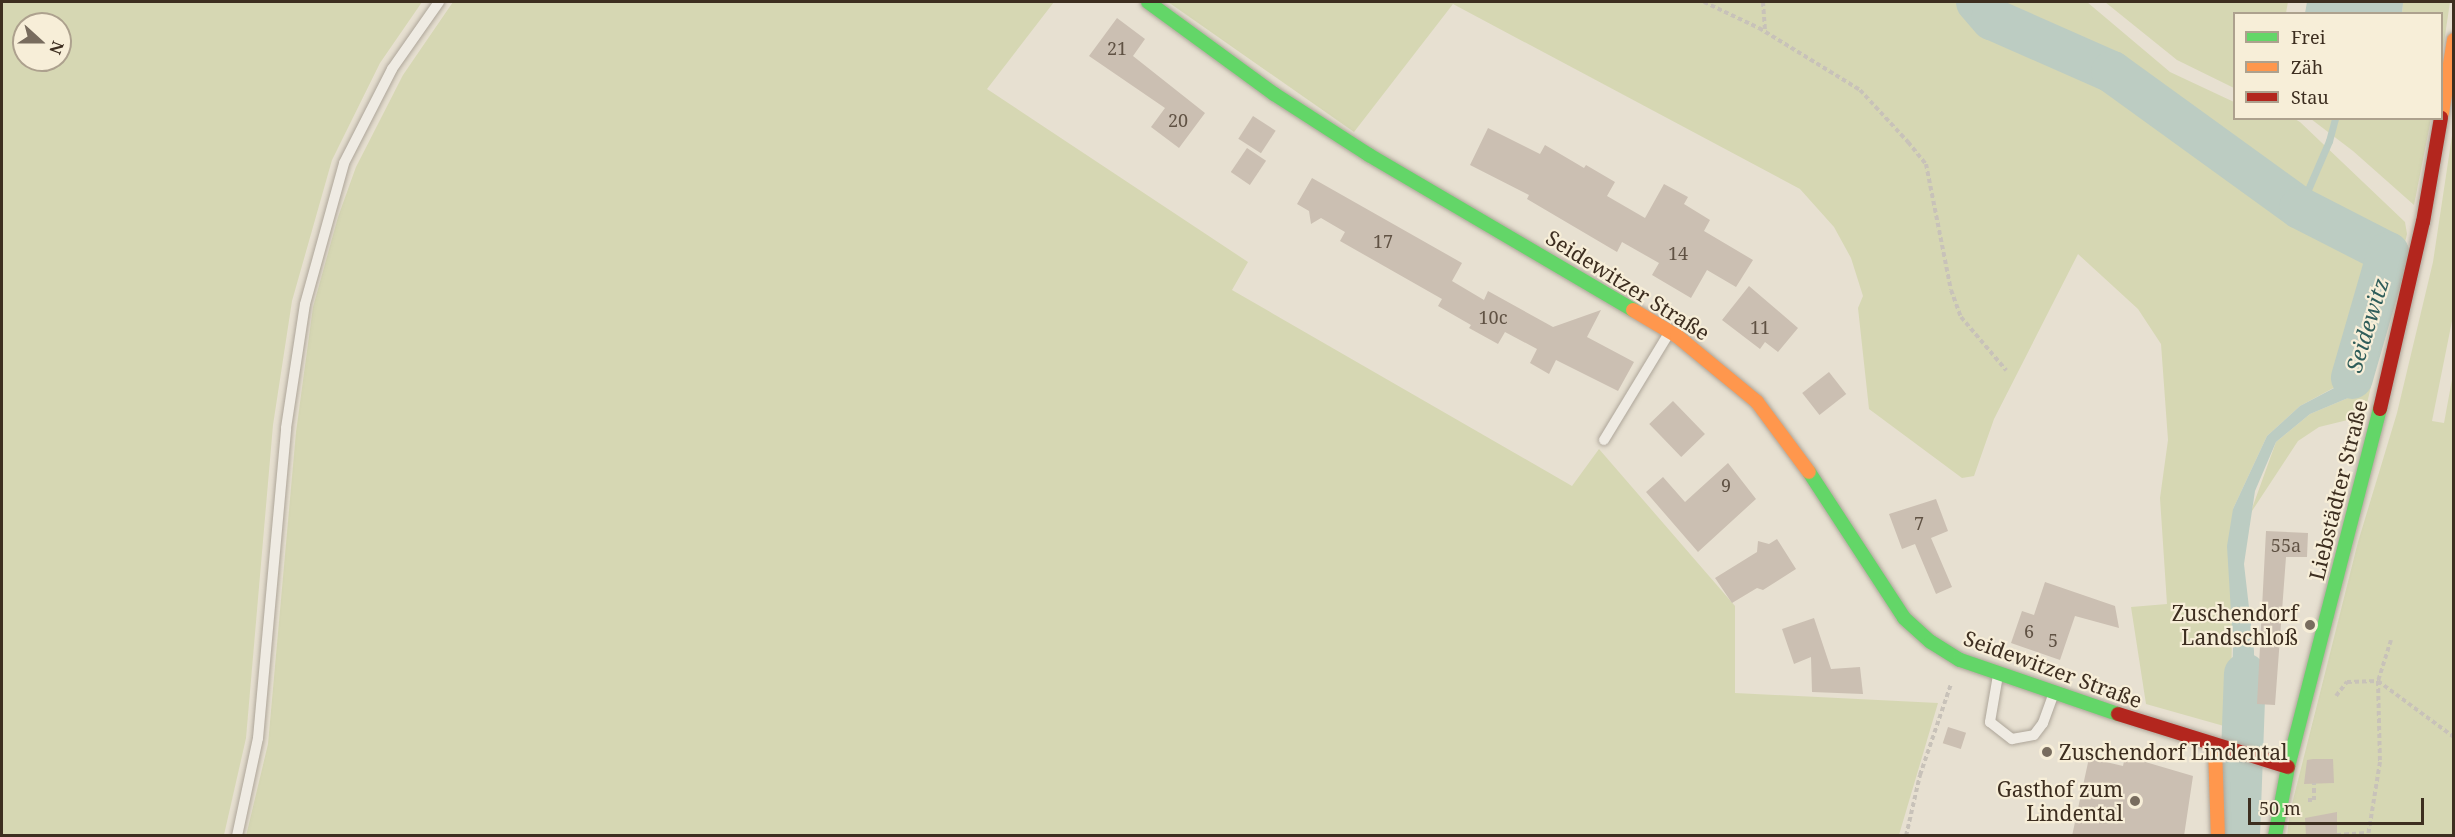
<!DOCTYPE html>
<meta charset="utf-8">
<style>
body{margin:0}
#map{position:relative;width:2455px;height:837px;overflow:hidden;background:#e7e0d1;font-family:"Noto Serif",serif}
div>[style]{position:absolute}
.green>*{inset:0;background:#d6d7b3}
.water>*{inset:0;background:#bcccc2}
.stream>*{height:7px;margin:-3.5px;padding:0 3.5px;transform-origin:3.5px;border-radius:3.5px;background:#bcccc2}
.river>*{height:42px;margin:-21px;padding:0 21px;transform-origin:21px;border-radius:21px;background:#bcccc2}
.building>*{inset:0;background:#cbbfb2;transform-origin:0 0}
.path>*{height:4px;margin-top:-2px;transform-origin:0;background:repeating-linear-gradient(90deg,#c8c2b9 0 4.5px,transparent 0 7.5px)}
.roads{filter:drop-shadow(0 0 2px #ada599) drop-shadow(0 0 2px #ada599)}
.lane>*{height:10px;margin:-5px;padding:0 5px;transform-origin:5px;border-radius:5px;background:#efebe3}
.fast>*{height:14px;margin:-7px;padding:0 7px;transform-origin:7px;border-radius:7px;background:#63d668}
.slow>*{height:14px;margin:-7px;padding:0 7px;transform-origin:7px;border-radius:7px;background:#ff974d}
.jam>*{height:14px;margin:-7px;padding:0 7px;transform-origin:7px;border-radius:7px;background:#b3261e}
.dots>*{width:16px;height:16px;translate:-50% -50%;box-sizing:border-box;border:3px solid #f7eed8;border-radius:50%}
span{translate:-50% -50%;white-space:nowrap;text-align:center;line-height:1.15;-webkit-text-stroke:4.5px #f7eed8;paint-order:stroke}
.number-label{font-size:18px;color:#605244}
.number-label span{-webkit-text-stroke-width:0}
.street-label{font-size:21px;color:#3d2e20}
.poi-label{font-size:21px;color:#3d2e20}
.right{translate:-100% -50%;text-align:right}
.left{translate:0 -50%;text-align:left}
.water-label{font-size:22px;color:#2f5d5a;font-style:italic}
.frame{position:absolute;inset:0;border:3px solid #3d2e20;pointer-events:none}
.legend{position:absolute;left:2233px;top:12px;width:210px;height:108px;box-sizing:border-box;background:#f7eed8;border:2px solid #ada18e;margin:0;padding:8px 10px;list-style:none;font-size:18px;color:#3d2e20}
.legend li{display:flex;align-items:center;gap:12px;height:30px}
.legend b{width:30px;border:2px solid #ada18e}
.north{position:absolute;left:12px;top:12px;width:60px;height:60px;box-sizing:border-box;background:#f7eed8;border:2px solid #ada18e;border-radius:50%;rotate:111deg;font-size:16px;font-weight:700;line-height:24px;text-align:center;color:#3d2e20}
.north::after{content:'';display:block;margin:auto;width:21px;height:27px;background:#786c5e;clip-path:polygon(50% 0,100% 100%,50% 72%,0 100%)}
.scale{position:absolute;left:2248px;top:798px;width:176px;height:27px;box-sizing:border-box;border:3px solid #3d2e20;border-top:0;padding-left:8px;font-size:18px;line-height:21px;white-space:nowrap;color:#3d2e20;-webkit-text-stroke:4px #f7eed8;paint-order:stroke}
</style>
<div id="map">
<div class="green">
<div style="clip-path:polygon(evenodd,2px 2px,422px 2px,380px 63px,332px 160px,292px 301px,273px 425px,246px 738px,224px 835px,2px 835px,2px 2px,24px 24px,60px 24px,60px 60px,24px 60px,24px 24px)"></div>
<div style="clip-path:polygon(453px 2px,1054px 2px,987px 89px,1248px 262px,1232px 290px,1572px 486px,1599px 449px,1735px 606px,1735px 693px,1938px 703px,1899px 835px,246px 836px,268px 744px,296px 432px,313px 307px,338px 217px,356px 167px,403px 75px)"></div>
<div style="clip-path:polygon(1168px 2px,2087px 2px,2170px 72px,2234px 102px,2234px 118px,2293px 118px,2300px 122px,2405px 222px,2407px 234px,2364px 416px,2319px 427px,2298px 441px,2250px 514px,2276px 442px,2310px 414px,2348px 398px,2375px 326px,2363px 322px,2351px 366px,2337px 386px,2300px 406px,2267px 436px,2233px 509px,2231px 728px,2146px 704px,2131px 607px,2167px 604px,2160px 498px,2168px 440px,2161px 344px,2138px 309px,2078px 254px,1994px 419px,1974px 476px,1962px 478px,1869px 409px,1858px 308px,1863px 296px,1851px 258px,1834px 227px,1800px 189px,1453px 4px,1354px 132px)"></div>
<div style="clip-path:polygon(2105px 2px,2288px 2px,2286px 13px,2234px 14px,2234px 88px,2177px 60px)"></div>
<div style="clip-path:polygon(2403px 2px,2450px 2px,2442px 56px,2442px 14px,2402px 14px)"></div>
<div style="clip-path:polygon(2311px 119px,2431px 119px,2414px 205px,2353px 151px)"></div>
<div style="clip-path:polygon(2453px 129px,2453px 316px,2432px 421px,2444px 423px,2453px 374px,2453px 835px,2287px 836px,2290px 812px,2358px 542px,2397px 413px,2433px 262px)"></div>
</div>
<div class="water">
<div style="clip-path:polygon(2307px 2px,2403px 2px,2403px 4px,2402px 13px,2305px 13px)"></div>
<div style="clip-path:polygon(2363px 322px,2375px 326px,2360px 384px,2348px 398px,2310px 414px,2276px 442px,2255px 491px,2244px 564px,2254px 651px,2254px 704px,2251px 730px,2231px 728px,2233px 646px,2227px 546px,2233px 509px,2267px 436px,2300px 406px,2338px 386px,2351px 366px)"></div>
<div style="clip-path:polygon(2230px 791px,2248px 792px,2251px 835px,2229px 836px)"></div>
</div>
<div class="stream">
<div style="left:2300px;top:208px;width:73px;rotate:-66.6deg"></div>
<div style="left:2329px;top:141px;width:24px;rotate:-75deg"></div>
</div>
<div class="river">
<div style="left:1977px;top:2px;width:23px;rotate:49deg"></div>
<div style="left:1992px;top:19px;width:131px;rotate:23.8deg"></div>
<div style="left:2112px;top:72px;width:232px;rotate:35.9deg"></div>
<div style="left:2300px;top:208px;width:99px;rotate:27.1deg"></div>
<div style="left:2388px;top:253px;width:130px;rotate:106.1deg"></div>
<div style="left:2239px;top:836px;width:162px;rotate:-87.9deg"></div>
</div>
<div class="building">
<div style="clip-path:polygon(1117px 18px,1145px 39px,1133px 56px,1205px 113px,1179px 148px,1151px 127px,1165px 108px,1089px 56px)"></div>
<div style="left:1253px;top:116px;width:27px;height:27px;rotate:33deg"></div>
<div style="clip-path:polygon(1488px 128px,1540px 154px,1545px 145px,1584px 168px,1586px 165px,1615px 182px,1607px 196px,1645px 218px,1664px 184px,1688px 197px,1684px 204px,1710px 220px,1704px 231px,1753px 260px,1736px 287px,1707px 270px,1691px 298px,1652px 275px,1659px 263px,1622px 242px,1617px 252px,1527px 199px,1529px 195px,1470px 165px)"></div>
<div style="left:1247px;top:148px;width:23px;height:29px;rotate:34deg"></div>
<div style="clip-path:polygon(1312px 178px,1462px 263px,1452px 281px,1484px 300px,1488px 291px,1553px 327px,1601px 310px,1587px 337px,1634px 362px,1618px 391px,1556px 360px,1549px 374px,1530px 363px,1537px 349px,1505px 332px,1498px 344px,1469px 328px,1471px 325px,1438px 306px,1442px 299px,1340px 241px,1345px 232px,1321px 218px,1311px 224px,1309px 211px,1297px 204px)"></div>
<div style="clip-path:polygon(1749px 286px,1798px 328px,1778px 352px,1765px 342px,1760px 349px,1722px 320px)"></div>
<div style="left:1829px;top:372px;width:28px;height:34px;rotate:52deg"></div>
<div style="left:1673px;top:401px;width:46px;height:33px;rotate:46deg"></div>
<div style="clip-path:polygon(1728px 463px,1756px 499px,1698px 552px,1646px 492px,1663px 477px,1685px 502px)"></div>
<div style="clip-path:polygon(1936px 499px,1948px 531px,1931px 538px,1952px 587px,1936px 594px,1915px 544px,1902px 549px,1889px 514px)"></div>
<div style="clip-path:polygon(2266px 531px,2308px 533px,2307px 557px,2286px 557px,2275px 705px,2257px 704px)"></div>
<div style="clip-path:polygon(1777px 539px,1796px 569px,1763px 590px,1757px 588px,1732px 603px,1715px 578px,1757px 552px,1758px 541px,1769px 544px)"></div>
<div style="clip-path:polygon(2045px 582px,2115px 606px,2119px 628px,2075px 616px,2060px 660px,2011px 643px,2022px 611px,2034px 615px)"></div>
<div style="clip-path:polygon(1814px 618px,1831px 669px,1860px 667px,1863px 694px,1812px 692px,1811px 657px,1794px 664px,1782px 629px)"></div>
<div style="left:1948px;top:727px;width:19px;height:17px;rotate:18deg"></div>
<div style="clip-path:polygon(2125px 756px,2193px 776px,2184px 836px,2072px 836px,2089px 758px,2123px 766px)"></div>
<div style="clip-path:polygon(2313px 759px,2333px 759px,2334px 783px,2304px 784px,2307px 760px)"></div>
<div style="clip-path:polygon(2337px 812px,2337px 836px,2306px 836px,2305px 818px)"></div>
</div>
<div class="path">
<div style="left:1704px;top:2px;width:61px;rotate:25.3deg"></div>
<div style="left:1759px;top:28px;width:119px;rotate:31.5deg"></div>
<div style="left:1860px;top:90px;width:71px;rotate:47.3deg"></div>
<div style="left:1908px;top:142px;width:28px;rotate:51deg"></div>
<div style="left:1926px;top:164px;width:128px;rotate:78.8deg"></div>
<div style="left:1951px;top:290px;width:29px;rotate:70deg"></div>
<div style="left:1961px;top:317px;width:70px;rotate:49.7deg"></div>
<div style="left:1763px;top:2px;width:29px;rotate:86deg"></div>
<div style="left:2391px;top:640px;width:43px;rotate:107.6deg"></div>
<div style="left:2378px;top:681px;width:94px;rotate:36.4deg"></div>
<div style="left:2336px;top:696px;width:18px;rotate:-52deg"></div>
<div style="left:2347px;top:682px;width:31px;rotate:-2deg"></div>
<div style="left:2378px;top:681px;width:81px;rotate:88.6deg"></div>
<div style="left:2380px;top:762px;width:75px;rotate:99.2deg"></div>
<div style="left:2308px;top:800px;width:6px"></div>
<div style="left:2314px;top:800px;width:17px;rotate:-90deg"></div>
<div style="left:2337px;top:835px;width:30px;rotate:-4deg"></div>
<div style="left:1906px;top:836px;width:63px;rotate:-77.1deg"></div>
<div style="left:1920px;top:775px;width:96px;rotate:-71.2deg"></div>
</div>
<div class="roads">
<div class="lane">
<div style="left:1604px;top:440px;width:125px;rotate:-58.7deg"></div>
<div style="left:1998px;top:675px;width:48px;rotate:99.7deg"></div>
<div style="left:1990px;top:722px;width:28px;rotate:38deg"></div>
<div style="left:2012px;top:739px;width:22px;rotate:-10deg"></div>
<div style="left:2034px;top:735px;width:15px;rotate:-53deg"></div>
<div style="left:2043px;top:723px;width:30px;rotate:-70deg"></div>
<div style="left:237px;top:836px;width:100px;rotate:-77.9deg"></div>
<div style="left:258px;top:738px;width:311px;rotate:-84.8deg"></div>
<div style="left:286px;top:428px;width:125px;rotate:-81.3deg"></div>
<div style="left:305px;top:304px;width:146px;rotate:-74.5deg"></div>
<div style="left:344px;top:163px;width:106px;rotate:-62.9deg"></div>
<div style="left:392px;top:69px;width:82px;rotate:-55deg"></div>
</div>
<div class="fast">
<div style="left:1148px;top:2px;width:156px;rotate:36.1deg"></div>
<div style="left:1274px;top:94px;width:113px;rotate:32.7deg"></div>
<div style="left:1369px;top:155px;width:306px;rotate:30.4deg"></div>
<div style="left:1809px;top:472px;width:174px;rotate:56.9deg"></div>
<div style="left:1904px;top:618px;width:36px;rotate:42deg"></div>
<div style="left:1931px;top:642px;width:34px;rotate:32deg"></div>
<div style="left:1960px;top:660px;width:167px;rotate:18.9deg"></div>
<div style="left:2275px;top:836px;width:70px;rotate:-79.3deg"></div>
<div style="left:2288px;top:767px;width:370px;rotate:-75.6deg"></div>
</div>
<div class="slow">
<div style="left:2442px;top:113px;width:74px;rotate:-80.7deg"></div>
<div style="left:1633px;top:310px;width:51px;rotate:30.6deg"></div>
<div style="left:1677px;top:336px;width:104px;rotate:39.5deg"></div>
<div style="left:1757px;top:402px;width:87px;rotate:53.4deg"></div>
<div style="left:2215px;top:747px;width:89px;rotate:88.1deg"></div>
</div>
<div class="jam">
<div style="left:2380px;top:409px;width:192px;rotate:-77.1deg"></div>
<div style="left:2423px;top:222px;width:106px;rotate:-80.2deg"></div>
<div style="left:2118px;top:714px;width:178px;rotate:17.3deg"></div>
</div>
</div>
<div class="dots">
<div style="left:2310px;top:625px;background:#786c5e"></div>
<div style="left:2047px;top:752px;background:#786c5e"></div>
<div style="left:2135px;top:801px;background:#786c5e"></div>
</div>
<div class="number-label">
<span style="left:1117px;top:48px">21</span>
<span style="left:1178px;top:120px">20</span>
<span style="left:1383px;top:241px">17</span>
<span style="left:1678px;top:253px">14</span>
<span style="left:1493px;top:317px">10c</span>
<span style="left:1760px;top:327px">11</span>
<span style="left:1726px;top:485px">9</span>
<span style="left:1919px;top:523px">7</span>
<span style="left:2286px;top:545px">55a</span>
<span style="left:2029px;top:631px">6</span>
<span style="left:2053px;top:640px">5</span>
</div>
<div class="street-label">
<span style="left:1628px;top:285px;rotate:32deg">Seidewitzer Straße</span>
<span style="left:2338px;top:490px;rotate:-76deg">Liebstädter Straße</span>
<span style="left:2053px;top:669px;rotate:20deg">Seidewitzer Straße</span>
</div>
<div class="poi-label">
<span class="right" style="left:2298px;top:625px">Zuschendorf<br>Landschloß</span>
<span class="left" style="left:2059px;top:752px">Zuschendorf Lindental</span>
<span class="right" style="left:2123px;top:801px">Gasthof zum<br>Lindental</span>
</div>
<div class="water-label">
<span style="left:2367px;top:325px;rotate:-73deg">Seidewitz</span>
</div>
<div class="frame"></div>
<ul class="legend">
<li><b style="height:8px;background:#63d668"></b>Frei</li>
<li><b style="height:8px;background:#ff974d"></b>Zäh</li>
<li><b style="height:8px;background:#b3261e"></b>Stau</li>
</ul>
<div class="north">N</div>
<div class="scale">50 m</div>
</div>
